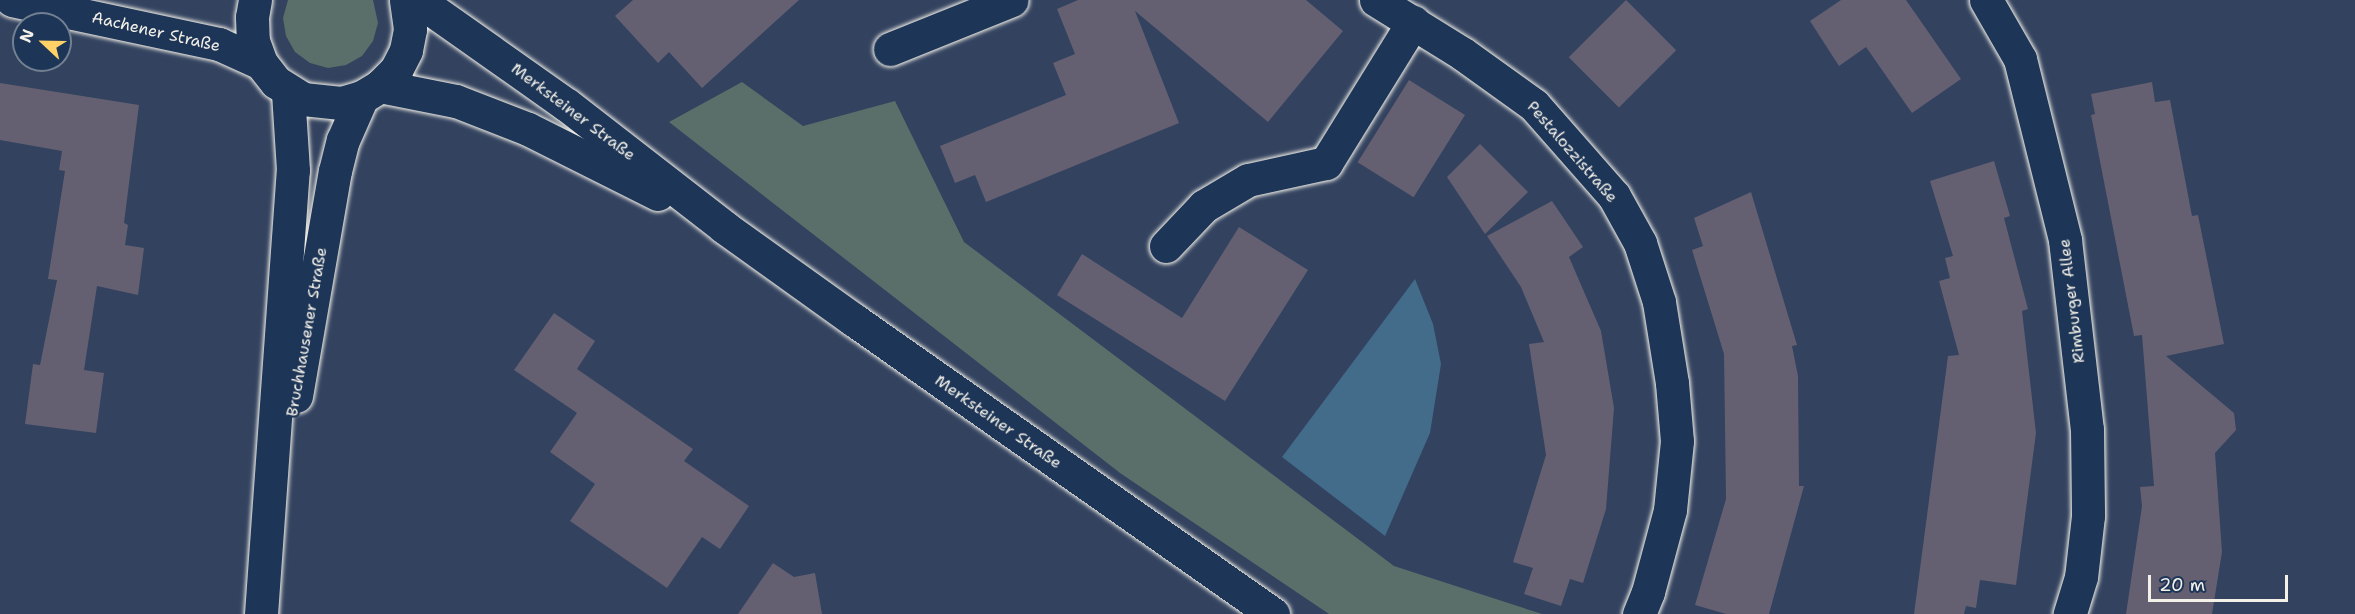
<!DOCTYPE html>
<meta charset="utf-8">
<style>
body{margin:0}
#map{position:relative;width:2355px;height:614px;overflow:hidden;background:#32425f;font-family:"Shantell Sans",sans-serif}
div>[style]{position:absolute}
.green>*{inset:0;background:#5a6f6a}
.water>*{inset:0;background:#436c8b}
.building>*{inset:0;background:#646072;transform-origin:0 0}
.roads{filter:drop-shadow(0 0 2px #f4f1e8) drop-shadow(0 0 2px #f4f1e8)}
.minor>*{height:33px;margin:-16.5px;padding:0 16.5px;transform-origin:16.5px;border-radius:16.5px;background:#1d3557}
.secondary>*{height:33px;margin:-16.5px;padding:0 16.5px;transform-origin:16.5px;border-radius:16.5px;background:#1d3557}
span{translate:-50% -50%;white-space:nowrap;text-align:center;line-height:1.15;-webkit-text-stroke:4.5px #1d3557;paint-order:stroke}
.street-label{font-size:16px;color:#f4f1e8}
.north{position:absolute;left:12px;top:12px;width:60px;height:60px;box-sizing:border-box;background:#1d3557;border:2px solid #738091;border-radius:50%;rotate:292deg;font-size:16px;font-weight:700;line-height:24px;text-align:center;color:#f4f1e8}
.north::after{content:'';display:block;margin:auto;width:21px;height:27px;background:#ffd166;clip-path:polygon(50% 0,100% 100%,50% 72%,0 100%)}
.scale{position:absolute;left:2148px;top:575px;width:140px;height:27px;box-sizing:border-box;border:3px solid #f4f1e8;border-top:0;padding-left:8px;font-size:18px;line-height:21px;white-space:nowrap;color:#f4f1e8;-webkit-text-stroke:4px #1d3557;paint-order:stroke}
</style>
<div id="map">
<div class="green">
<div style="clip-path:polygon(288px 0,373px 0,378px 23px,373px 41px,362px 56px,346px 65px,328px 68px,310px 63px,295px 52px,286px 36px,283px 18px)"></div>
<div style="clip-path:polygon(742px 82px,803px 126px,895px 101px,964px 242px,1394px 566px,1542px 614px,1329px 614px,1120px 473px,669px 122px)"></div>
</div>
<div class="water">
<div style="clip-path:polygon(1415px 279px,1433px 324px,1441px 364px,1430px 433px,1385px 536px,1282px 457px)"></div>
</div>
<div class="building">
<div style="clip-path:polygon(633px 0,799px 0,702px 88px,669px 52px,658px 63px,615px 16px)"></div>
<div style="clip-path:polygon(1078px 0,1306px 0,1343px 31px,1268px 122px,1135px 11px,1179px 123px,986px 202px,975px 175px,955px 183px,940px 146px,1066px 95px,1053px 63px,1075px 54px,1057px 9px)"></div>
<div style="left:1626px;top:0;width:71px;height:81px;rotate:45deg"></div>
<div style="clip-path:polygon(1841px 0,1906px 0,1961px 79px,1912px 113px,1866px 47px,1839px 66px,1810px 21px)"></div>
<div style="left:1409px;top:80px;width:66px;height:97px;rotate:32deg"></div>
<div style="clip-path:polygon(2152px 82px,2155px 102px,2170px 100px,2192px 216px,2198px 215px,2224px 344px,2166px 356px,2234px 413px,2236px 430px,2215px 453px,2222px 552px,2212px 614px,2126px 614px,2142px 506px,2140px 487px,2154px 486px,2142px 335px,2134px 336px,2091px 115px,2095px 114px,2091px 94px)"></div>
<div style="clip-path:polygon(0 83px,139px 105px,124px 223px,128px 225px,125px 245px,144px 248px,138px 295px,97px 286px,84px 370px,104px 373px,96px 433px,25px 424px,33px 364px,40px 365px,57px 280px,48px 279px,65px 171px,59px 170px,62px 151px,0 140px)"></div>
<div style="clip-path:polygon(1480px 144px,1528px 192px,1485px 234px,1447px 177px)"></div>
<div style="clip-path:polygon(1994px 161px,2010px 216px,2004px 218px,2028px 309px,2022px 311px,2036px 433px,2016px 585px,1980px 580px,1976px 608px,1966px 606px,1964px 614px,1914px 614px,1948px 356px,1959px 355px,1939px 281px,1950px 278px,1945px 258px,1953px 256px,1930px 181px)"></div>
<div style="clip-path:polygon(1751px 192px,1797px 345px,1792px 346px,1798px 376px,1799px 486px,1804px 486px,1769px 614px,1726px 614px,1695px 605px,1726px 499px,1724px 354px,1692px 250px,1703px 246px,1694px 218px)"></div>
<div style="clip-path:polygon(1552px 201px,1583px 247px,1569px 257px,1601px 331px,1614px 408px,1606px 509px,1583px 583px,1570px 579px,1561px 606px,1524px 594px,1533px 568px,1513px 562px,1546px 455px,1529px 344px,1544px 342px,1521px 287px,1487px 236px)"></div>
<div style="clip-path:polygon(1239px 227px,1308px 270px,1225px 401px,1057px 295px,1082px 254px,1182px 318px)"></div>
<div style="clip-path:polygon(554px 313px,595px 341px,577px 369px,693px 449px,684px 461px,749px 506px,720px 549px,702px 537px,667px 588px,570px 521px,595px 484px,550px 452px,577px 413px,514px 370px)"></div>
<div style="clip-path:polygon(773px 563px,794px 577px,815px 573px,822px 614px,738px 614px)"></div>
</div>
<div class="roads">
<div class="minor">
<div style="left:12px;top:0;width:212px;rotate:12deg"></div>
<div style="left:219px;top:44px;width:46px;rotate:24.3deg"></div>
<div style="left:1376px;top:0;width:102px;rotate:31.8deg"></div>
<div style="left:1463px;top:54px;width:87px;rotate:35.7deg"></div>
<div style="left:1534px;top:105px;width:121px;rotate:48.7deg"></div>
<div style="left:1614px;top:196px;width:54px;rotate:61deg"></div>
<div style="left:1640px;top:243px;width:62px;rotate:72.1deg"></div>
<div style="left:1659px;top:302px;width:82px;rotate:80.9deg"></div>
<div style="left:1672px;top:383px;width:58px;rotate:85.1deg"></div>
<div style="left:1677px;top:441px;width:69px;rotate:95.8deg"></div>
<div style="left:1670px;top:510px;width:85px;rotate:105deg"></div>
<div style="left:1648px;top:592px;width:24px;rotate:112deg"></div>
<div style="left:1986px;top:0;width:68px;rotate:60deg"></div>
<div style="left:2020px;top:59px;width:187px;rotate:76deg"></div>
<div style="left:2065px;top:240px;width:190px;rotate:83.4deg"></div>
<div style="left:2087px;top:429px;width:87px;rotate:89.3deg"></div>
<div style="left:2088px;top:516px;width:61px;rotate:96.5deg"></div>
<div style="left:2081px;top:577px;width:39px;rotate:107deg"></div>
<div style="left:890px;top:49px;width:131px;rotate:-21.9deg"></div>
<div style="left:1166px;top:246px;width:55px;rotate:-46.5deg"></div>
<div style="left:1204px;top:206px;width:51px;rotate:-30.6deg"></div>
<div style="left:1248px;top:180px;width:80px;rotate:-12.3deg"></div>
<div style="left:1326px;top:163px;width:166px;rotate:-58.3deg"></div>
</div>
<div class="secondary">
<div style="left:255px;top:0;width:17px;rotate:100deg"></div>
<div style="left:252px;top:17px;width:24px;rotate:88deg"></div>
<div style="left:253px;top:41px;width:23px;rotate:70deg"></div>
<div style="left:261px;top:63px;width:24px;rotate:52deg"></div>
<div style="left:276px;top:82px;width:32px;rotate:32deg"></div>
<div style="left:303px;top:99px;width:38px;rotate:6deg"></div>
<div style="left:341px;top:103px;width:22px;rotate:-16deg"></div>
<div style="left:362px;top:97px;width:21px;rotate:-31deg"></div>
<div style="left:380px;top:86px;width:23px;rotate:-45deg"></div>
<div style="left:396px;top:70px;width:22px;rotate:-63deg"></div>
<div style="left:406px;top:50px;width:21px;rotate:-79deg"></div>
<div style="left:410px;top:29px;width:29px;rotate:-98deg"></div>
<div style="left:418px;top:0;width:182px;rotate:35.2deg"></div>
<div style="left:567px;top:105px;width:199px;rotate:37.8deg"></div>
<div style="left:724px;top:227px;width:160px;rotate:35.6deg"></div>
<div style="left:854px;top:320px;width:512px;rotate:35.06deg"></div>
<div style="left:380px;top:86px;width:77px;rotate:11.2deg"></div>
<div style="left:456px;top:101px;width:77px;rotate:21.3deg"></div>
<div style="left:528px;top:129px;width:145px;rotate:26.6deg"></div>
<div style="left:296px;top:396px;width:228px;rotate:-80.2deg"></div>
<div style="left:335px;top:171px;width:32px;rotate:-76deg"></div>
<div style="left:343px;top:140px;width:47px;rotate:-66.2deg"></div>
<div style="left:261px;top:614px;width:445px;rotate:-85.9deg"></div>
<div style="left:293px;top:170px;width:78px;rotate:-93.7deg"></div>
</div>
</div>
<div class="street-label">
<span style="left:156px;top:32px;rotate:13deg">Aachener Straße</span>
<span style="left:573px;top:112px;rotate:37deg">Merksteiner Straße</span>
<span style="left:1572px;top:152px;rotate:49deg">Pestalozzistraße</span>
<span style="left:2072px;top:301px;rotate:-97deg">Rimburger Allee</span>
<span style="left:307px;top:332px;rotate:-80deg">Bruchhausener Straße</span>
<span style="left:998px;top:422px;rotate:35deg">Merksteiner Straße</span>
</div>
<div class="north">N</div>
<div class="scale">20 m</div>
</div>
